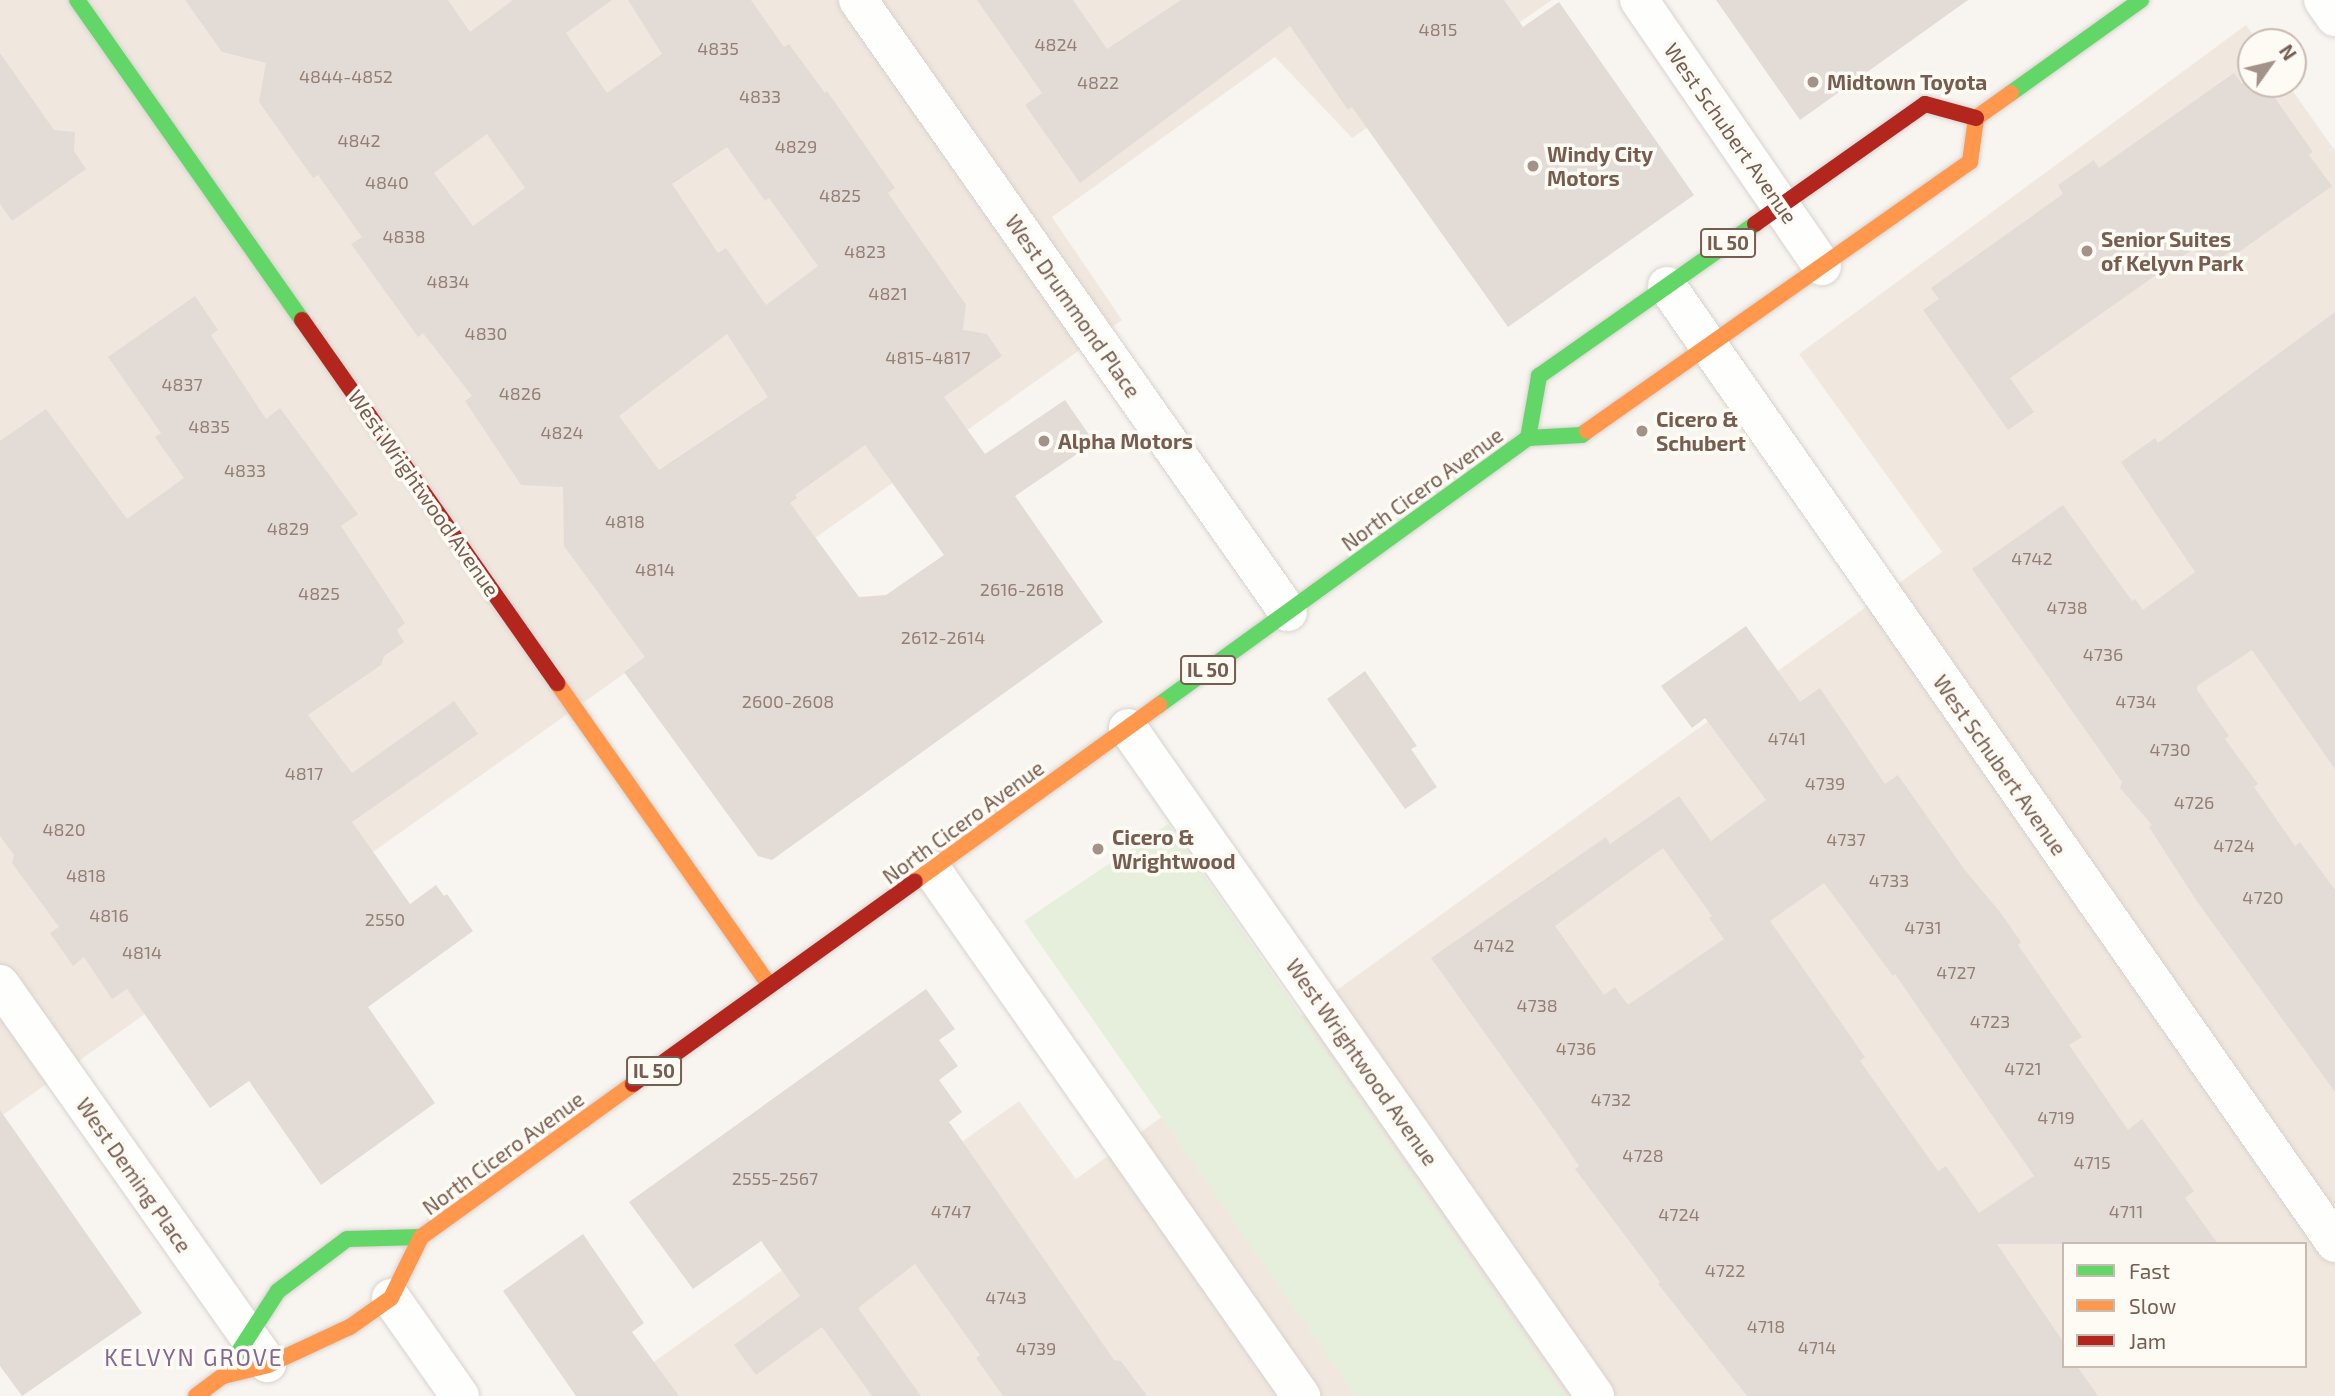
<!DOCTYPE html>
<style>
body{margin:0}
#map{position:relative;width:2335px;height:1396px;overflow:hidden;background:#f8f5f0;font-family:"Exo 2",sans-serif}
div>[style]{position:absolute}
.residential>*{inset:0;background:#f0e8df}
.green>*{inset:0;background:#e6efdc}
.building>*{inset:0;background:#e3dbd5}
.roads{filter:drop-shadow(0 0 2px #d8d2ce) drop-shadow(0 0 2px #d8d2ce)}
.street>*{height:38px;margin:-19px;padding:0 19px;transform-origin:19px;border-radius:19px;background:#fefefd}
.fast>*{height:16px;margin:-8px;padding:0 8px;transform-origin:8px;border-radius:8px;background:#63d668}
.slow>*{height:16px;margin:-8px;padding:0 8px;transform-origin:8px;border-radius:8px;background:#ff974d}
.jam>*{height:16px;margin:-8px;padding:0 8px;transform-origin:8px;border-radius:8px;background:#b3261e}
.dots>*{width:19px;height:19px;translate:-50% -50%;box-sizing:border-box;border:4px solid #fefaf4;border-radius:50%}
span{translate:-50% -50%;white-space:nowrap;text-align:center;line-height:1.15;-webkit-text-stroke:7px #fefaf4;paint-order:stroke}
.number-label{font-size:18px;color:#947f74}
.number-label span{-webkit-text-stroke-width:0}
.shield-label span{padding:2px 5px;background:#fefaf4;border:2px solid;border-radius:5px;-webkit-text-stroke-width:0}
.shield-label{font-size:19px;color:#775d50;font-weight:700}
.poi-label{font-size:21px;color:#775d50;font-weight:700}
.left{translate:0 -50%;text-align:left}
.street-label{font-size:21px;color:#775d50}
.neighbourhood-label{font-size:23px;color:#836892;letter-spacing:2px}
.legend{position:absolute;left:2062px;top:1242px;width:245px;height:126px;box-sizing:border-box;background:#fefaf4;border:2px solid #c8bbb2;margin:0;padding:9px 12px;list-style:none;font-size:21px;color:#775d50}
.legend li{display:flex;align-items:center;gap:14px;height:35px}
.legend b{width:35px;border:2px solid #c8bbb2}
.north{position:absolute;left:2237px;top:28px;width:70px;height:70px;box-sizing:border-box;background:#fefaf4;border:2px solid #c8bbb2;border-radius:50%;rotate:56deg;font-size:19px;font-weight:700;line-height:28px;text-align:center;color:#775d50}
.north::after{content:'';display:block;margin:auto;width:24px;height:32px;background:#a49288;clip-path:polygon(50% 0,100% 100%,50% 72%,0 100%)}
</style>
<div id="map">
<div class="residential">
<div style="clip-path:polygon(0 0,1552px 0,1352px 138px,1275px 57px,1052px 217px,1122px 320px,0 1117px)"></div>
<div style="clip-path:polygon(evenodd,2246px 25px,2258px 42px,2251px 42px,2251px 84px,2288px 84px,2335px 151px,2335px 1396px,606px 1396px,1019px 1101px,1076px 1179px,1942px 552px,1799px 354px,2246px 25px,2064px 1244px,2305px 1244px,2305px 1366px,2064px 1366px,2064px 1244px)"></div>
</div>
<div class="green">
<div style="clip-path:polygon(1168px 824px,1566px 1396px,1356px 1396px,1024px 921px)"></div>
</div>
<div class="building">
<div style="clip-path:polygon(evenodd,185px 0,448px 0,470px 32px,513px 0,612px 0,566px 33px,607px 93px,662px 54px,628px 0,751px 0,784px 47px,789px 44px,825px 93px,827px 91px,895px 188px,888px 193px,966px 305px,963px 330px,987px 334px,1002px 356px,944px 397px,985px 454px,1065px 400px,1090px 436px,1076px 446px,1080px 452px,1015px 496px,1103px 622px,772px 860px,758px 856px,624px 672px,645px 657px,564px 546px,563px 487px,521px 485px,465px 401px,472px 396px,423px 333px,418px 337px,351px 244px,362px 237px,318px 175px,313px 178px,259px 102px,266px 63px,222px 52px,185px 0,487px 134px,525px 188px,473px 226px,434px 173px,487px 134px,185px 0,727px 147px,765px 201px,769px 198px,818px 266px,766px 305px,726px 248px,718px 253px,672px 184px,727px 147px,185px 0,727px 334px,768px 397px,659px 470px,619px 416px,727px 334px,185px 0,865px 445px,944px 555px,886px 595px,859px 597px,790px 503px,797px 498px,795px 495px,865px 445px)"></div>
<div style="clip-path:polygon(977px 0,1073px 0,1107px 49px,1181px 0,1504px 0,1523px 27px,1559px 2px,1694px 195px,1508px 327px,1352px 107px,1348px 110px,1290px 26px,1080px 183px,1025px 105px,1042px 93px)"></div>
<div style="clip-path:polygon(1716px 0,1968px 0,1800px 120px)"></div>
<div style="clip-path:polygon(0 53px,54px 130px,75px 132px,74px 151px,86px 169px,12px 221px,0 204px)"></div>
<div style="clip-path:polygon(2234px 73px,2242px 84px,2251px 78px,2251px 84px,2265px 84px,2313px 152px,2309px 155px,2332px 186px,2232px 257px,2229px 252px,2207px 268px,2193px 249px,2010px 378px,2034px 412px,2008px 430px,1923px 310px,1939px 299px,1931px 288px,2063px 194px,2058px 185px,2094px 160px,2099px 168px)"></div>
<div style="clip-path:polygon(195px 296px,218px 330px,211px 335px,266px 419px,280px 408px,358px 514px,341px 526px,405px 623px,397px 630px,404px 642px,384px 656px,381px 665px,308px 715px,352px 773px,454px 701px,478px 734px,352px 822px,410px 904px,436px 885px,444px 896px,447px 894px,473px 931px,368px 1007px,435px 1103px,321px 1185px,249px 1081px,210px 1108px,127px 989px,112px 999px,84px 957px,73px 966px,50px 933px,59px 927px,12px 863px,14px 855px,0 836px,0 441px,46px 409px,127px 519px,184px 478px,155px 437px,161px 433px,108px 357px)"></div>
<div style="clip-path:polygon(2335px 312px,2335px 769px,2252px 650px,2197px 686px,2197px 690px,2229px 736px,2225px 739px,2258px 784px,2254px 787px,2295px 846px,2300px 842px,2335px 890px,2335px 1092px,2196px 900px,2149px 827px,2152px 825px,2120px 788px,2122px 782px,1972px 569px,2063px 505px,2132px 601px,2135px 599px,2143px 610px,2195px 572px,2121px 462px,2155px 438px,2158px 443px)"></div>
<div style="clip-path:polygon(evenodd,1746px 626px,1800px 702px,1820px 688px,1885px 784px,1898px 775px,1964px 869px,2000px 912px,2021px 942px,2018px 945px,2082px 1037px,2069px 1045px,2128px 1130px,2142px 1119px,2194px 1191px,2185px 1198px,2218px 1244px,1997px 1244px,2064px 1343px,2064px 1366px,2077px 1366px,2098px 1396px,1747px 1396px,1658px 1284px,1660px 1282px,1575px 1169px,1579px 1166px,1558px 1135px,1431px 958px,1606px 837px,1610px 844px,1679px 796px,1711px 841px,1766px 800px,1705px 718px,1692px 728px,1661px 686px,1746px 626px,1663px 848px,1712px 916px,1709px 918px,1724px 939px,1628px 1005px,1615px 987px,1604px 995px,1555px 926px,1663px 848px,1746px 626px,1824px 883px,1893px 976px,1895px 974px,2034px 1176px,1979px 1213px,1946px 1166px,1938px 1171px,1860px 1061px,1865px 1057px,1770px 921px,1824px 883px)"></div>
<div style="clip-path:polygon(1365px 671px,1417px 746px,1411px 749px,1437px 787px,1405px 809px,1327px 699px)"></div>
<div style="clip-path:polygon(926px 989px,955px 1029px,939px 1040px,958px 1066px,939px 1080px,962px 1112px,949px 1122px,1114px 1360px,1121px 1361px,1147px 1396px,1003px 1396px,976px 1358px,980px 1355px,915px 1264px,858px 1308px,921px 1396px,872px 1396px,822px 1327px,756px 1375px,734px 1345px,800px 1296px,761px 1241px,693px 1289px,629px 1202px)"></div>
<div style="clip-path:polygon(0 1110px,142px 1313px,22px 1396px,0 1366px)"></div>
<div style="clip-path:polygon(583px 1234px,644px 1323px,632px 1332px,679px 1396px,576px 1396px,503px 1291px)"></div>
</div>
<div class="roads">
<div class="street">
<div style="left:858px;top:0;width:748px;rotate:54.91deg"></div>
<div style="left:1639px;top:0;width:323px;rotate:55.5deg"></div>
<div style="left:2323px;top:0;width:21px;rotate:55deg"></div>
<div style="left:1667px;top:286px;width:1167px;rotate:55.08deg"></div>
<div style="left:1128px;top:728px;width:815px;rotate:55.04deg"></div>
<div style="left:932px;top:870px;width:643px;rotate:54.95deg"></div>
<div style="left:0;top:984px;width:464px;rotate:54.8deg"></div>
<div style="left:391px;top:1298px;width:120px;rotate:54.9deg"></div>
</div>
<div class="fast">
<div style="left:77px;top:0;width:391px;rotate:54.9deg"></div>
<div style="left:2011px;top:93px;width:160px;rotate:-35.6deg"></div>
<div style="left:1528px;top:438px;width:63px;rotate:-79.9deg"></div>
<div style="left:1539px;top:376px;width:264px;rotate:-35.1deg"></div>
<div style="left:1159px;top:705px;width:455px;rotate:-35.9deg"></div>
<div style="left:1528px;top:438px;width:54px;rotate:-3.2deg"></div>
<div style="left:1582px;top:435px;width:6px;rotate:-39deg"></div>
<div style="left:223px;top:1376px;width:101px;rotate:-57.1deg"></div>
<div style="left:278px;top:1291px;width:86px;rotate:-37deg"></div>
<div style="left:347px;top:1239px;width:74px;rotate:-1.5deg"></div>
</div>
<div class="slow">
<div style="left:1587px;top:431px;width:468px;rotate:-35.1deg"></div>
<div style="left:1970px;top:162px;width:44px;rotate:-82.2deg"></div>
<div style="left:1976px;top:118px;width:43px;rotate:-35.5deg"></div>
<div style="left:557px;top:683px;width:370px;rotate:54.9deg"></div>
<div style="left:915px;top:881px;width:301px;rotate:-35.8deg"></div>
<div style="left:196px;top:1396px;width:34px;rotate:-37deg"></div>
<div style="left:223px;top:1376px;width:46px;rotate:-13.7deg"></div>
<div style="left:268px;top:1365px;width:90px;rotate:-24.9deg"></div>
<div style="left:350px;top:1327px;width:50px;rotate:-35.3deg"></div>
<div style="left:391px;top:1298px;width:68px;rotate:-63.8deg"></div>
<div style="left:421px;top:1237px;width:261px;rotate:-35.8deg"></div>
</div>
<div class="jam">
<div style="left:1755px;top:224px;width:208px;rotate:-35.2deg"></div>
<div style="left:1925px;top:104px;width:53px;rotate:15.4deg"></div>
<div style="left:302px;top:320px;width:444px;rotate:54.9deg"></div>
<div style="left:633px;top:1084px;width:347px;rotate:-35.7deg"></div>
</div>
</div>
<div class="dots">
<div style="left:1813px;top:82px;background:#a49288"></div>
<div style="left:1533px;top:166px;background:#a49288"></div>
<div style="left:2087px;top:251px;background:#a49288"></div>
<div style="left:1642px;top:431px;background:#a49288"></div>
<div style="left:1044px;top:441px;background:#a49288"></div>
<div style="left:1098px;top:849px;background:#a49288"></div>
</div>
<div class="number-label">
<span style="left:1438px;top:29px">4815</span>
<span style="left:1056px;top:44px">4824</span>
<span style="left:718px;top:48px">4835</span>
<span style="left:346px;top:76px">4844-4852</span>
<span style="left:1098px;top:82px">4822</span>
<span style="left:760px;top:96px">4833</span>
<span style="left:359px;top:140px">4842</span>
<span style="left:796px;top:146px">4829</span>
<span style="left:387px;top:182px">4840</span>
<span style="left:840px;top:195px">4825</span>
<span style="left:404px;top:236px">4838</span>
<span style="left:865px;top:251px">4823</span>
<span style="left:448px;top:281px">4834</span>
<span style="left:888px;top:293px">4821</span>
<span style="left:486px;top:333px">4830</span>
<span style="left:928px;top:357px">4815-4817</span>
<span style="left:182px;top:384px">4837</span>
<span style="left:520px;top:393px">4826</span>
<span style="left:209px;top:426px">4835</span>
<span style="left:562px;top:432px">4824</span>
<span style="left:245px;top:470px">4833</span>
<span style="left:625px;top:521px">4818</span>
<span style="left:288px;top:528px">4829</span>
<span style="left:2032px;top:558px">4742</span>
<span style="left:655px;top:569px">4814</span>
<span style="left:1022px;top:589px">2616-2618</span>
<span style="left:319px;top:593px">4825</span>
<span style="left:2067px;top:607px">4738</span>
<span style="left:943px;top:637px">2612-2614</span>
<span style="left:2103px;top:654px">4736</span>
<span style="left:788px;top:701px">2600-2608</span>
<span style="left:2136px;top:701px">4734</span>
<span style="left:1787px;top:738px">4741</span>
<span style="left:2170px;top:749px">4730</span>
<span style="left:304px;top:773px">4817</span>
<span style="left:1825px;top:783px">4739</span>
<span style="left:2194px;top:802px">4726</span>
<span style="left:64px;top:829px">4820</span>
<span style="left:1846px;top:839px">4737</span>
<span style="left:2234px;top:845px">4724</span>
<span style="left:86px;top:875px">4818</span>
<span style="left:1889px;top:880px">4733</span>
<span style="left:2263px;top:897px">4720</span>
<span style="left:109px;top:915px">4816</span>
<span style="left:385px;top:919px">2550</span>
<span style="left:1923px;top:927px">4731</span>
<span style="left:1494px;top:945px">4742</span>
<span style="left:142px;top:952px">4814</span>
<span style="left:1956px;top:972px">4727</span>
<span style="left:1537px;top:1005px">4738</span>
<span style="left:1990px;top:1021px">4723</span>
<span style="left:1576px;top:1048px">4736</span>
<span style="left:2023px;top:1068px">4721</span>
<span style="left:1611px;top:1099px">4732</span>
<span style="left:2056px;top:1117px">4719</span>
<span style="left:1643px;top:1155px">4728</span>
<span style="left:2092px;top:1162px">4715</span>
<span style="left:775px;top:1178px">2555-2567</span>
<span style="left:951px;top:1211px">4747</span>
<span style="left:2126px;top:1211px">4711</span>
<span style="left:1679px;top:1214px">4724</span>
<span style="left:1725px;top:1270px">4722</span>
<span style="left:1006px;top:1297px">4743</span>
<span style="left:1766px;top:1326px">4718</span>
<span style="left:1817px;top:1347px">4714</span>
<span style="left:1036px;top:1348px">4739</span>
</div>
<div class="shield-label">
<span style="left:1728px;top:243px">IL 50</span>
<span style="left:1208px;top:670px">IL 50</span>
<span style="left:654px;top:1071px">IL 50</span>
</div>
<div class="poi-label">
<span class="left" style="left:1827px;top:82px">Midtown Toyota</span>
<span class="left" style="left:1547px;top:166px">Windy City<br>Motors</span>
<span class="left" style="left:2101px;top:251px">Senior Suites<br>of Kelyvn Park</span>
<span class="left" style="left:1656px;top:431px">Cicero &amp;<br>Schubert</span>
<span class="left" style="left:1058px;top:441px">Alpha Motors</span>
<span class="left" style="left:1112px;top:849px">Cicero &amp;<br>Wrightwood</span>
</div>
<div class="street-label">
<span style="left:1731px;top:133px;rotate:55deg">West Schubert Avenue</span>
<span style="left:1073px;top:306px;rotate:55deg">West Drummond Place</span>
<span style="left:1422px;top:489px;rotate:-36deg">North Cicero Avenue</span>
<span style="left:424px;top:493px;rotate:55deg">West Wrightwood Avenue</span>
<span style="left:2000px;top:765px;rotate:55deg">West Schubert Avenue</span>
<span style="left:963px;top:822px;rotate:-36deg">North Cicero Avenue</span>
<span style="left:1362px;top:1062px;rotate:55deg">West Wrightwood Avenue</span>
<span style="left:503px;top:1153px;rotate:-36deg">North Cicero Avenue</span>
<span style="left:134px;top:1175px;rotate:55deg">West Deming Place</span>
</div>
<div class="neighbourhood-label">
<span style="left:194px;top:1357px">KELVYN GROVE</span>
</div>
<ul class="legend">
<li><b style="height:9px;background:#63d668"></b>Fast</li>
<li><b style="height:9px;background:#ff974d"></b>Slow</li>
<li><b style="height:9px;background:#b3261e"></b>Jam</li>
</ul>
<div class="north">N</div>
</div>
